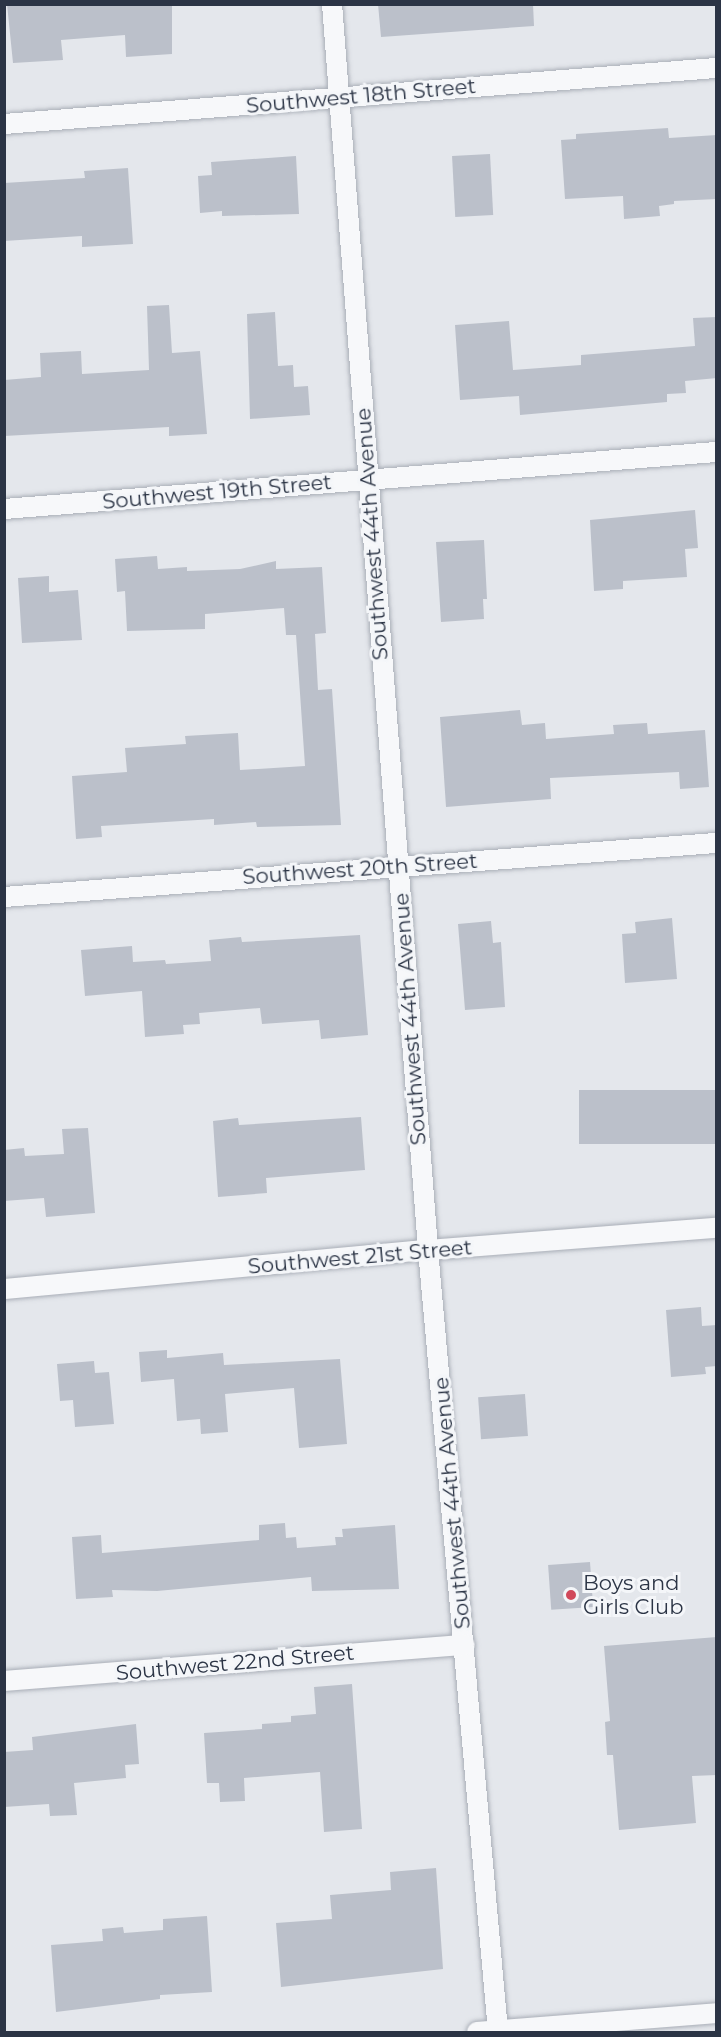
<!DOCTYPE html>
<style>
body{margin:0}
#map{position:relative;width:721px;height:2037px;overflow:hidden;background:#e4e7ec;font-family:Montserrat,sans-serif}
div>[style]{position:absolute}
.building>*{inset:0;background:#bbc0ca;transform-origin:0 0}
.roads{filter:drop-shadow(0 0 2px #a9aeb7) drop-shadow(0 0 2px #a9aeb7)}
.street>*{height:20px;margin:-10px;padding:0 10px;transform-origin:10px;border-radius:10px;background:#f7f8fa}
.dots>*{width:16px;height:16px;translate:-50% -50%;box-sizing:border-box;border:3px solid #f4f6f9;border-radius:50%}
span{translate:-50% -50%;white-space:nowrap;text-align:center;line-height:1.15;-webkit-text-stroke:6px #f4f6f9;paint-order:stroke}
.street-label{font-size:21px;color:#2b3445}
.poi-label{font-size:21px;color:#2b3445}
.left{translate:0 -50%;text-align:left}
.frame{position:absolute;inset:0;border:6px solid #2b3445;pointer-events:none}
</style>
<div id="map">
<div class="building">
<div style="clip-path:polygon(7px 4px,172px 4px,172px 54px,126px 57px,125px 35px,61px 40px,63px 60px,13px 63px)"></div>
<div style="clip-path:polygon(378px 4px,533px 4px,534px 26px,381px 37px)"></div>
<div style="clip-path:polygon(668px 128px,669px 138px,717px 135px,717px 199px,674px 201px,674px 204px,659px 206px,660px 216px,624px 219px,623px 196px,565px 199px,561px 140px,576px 139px,576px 134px)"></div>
<div style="left:490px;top:154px;width:61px;height:38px;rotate:87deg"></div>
<div style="clip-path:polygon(296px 156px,299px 214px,222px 216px,222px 211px,200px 213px,198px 176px,212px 175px,211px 162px)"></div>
<div style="clip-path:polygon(128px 168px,133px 244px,82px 247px,82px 236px,4px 241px,4px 183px,85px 178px,84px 171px)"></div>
<div style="clip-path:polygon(169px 305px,172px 353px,200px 351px,207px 434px,169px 436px,169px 427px,4px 436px,4px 380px,41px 377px,40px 353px,81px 351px,82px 374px,149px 370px,147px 306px)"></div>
<div style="clip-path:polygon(275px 312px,278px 366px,293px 365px,294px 387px,308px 386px,310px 415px,250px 419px,247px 314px)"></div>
<div style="clip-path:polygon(717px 317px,717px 378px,685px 381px,686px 393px,667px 394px,667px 402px,520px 415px,519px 396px,460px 400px,455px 325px,509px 321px,513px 370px,581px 365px,581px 355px,695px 346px,693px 318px)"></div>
<div style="clip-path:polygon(695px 510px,698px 548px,685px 549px,687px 577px,623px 581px,623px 589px,594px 591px,590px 520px)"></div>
<div style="clip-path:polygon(484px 540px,487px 599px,483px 599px,484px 619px,441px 622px,436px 542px)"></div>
<div style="clip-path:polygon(157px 556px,158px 569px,187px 567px,187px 571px,240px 569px,276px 561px,276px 569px,322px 567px,326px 633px,315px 634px,318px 690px,332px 689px,341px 825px,257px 827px,256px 822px,214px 825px,214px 819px,101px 826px,102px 837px,76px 839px,72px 776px,127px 772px,125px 748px,186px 744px,185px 736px,238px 733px,240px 770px,305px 766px,296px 635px,286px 635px,284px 608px,205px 614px,205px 629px,127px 631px,125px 591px,117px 592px,115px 559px)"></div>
<div style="clip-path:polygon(49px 576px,49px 592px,78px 590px,82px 640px,22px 643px,18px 578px)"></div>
<div style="clip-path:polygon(520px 710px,522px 725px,545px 723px,546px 739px,614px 734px,613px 725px,647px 723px,648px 734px,705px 730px,709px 787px,680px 789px,679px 772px,550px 778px,551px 799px,446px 807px,440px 717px)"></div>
<div style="clip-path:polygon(672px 918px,677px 979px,625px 983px,622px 934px,636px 933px,635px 922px)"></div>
<div style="clip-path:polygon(491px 921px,493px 943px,501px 942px,505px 1007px,465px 1010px,458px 924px)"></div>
<div style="clip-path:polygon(360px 935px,368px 1035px,321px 1039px,319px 1020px,262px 1024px,260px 1008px,199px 1013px,200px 1024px,183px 1025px,184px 1034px,145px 1037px,142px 991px,85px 996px,81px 950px,132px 946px,133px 962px,165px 960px,166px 964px,211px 961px,209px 940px,241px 937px,242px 942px)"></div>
<div style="left:717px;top:1090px;width:54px;height:138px;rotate:90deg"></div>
<div style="clip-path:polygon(361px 1117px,365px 1170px,266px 1178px,267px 1193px,218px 1197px,213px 1121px,238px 1118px,239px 1125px)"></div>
<div style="clip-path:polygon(88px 1128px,95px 1213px,46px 1217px,44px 1198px,4px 1201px,4px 1150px,24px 1148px,25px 1156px,64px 1154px,62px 1129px)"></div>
<div style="clip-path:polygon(701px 1307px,702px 1326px,717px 1325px,717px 1366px,705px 1367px,706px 1374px,671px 1377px,666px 1310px)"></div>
<div style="clip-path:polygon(167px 1350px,167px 1358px,223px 1353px,224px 1365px,340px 1359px,347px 1444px,299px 1448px,294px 1388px,225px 1394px,228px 1432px,201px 1434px,200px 1419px,177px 1421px,174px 1379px,141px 1382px,139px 1352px)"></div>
<div style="clip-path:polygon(94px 1361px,95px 1373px,109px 1372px,114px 1424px,75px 1427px,73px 1400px,60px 1401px,57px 1364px)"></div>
<div style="left:525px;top:1394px;width:42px;height:47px;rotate:86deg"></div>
<div style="clip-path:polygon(285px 1523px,286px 1538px,296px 1537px,297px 1548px,336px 1545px,335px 1537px,343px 1537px,342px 1529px,395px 1525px,399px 1589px,312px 1591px,311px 1577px,157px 1591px,112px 1590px,113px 1597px,76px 1599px,72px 1537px,101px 1535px,102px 1553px,259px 1540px,259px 1525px)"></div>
<div style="left:590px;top:1562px;width:45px;height:42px;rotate:86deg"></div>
<div style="clip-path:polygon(717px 1637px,717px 1775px,692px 1776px,696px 1823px,619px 1830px,613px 1755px,607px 1755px,605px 1722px,610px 1721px,604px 1646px)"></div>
<div style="clip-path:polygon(352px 1684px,362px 1829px,324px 1832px,320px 1772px,244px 1778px,245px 1801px,220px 1802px,219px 1783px,207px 1783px,204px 1733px,262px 1729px,262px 1724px,291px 1722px,291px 1716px,316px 1714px,314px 1687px)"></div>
<div style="clip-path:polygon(136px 1724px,139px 1764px,125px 1765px,126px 1778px,74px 1783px,77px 1815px,50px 1816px,49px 1804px,4px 1807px,4px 1752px,33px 1750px,32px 1737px)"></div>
<div style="clip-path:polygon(436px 1868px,443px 1969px,281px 1987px,276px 1923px,332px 1919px,330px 1895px,391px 1890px,390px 1872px)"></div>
<div style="clip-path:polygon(207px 1916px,212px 1992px,160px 1995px,160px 1999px,56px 2012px,51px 1945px,103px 1941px,102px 1929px,123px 1927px,124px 1933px,163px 1930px,163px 1919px)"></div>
</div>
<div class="roads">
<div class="street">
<div style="left:332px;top:4px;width:1250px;rotate:85.59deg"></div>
<div style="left:428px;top:1250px;width:785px;rotate:84.88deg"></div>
<div style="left:4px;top:124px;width:714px;rotate:-4.5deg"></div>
<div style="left:4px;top:509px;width:714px;rotate:-4.58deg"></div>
<div style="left:4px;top:897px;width:714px;rotate:-4.34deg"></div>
<div style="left:4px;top:1289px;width:426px;rotate:-5.3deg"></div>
<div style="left:428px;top:1250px;width:289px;rotate:-4.4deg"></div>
<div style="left:4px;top:1681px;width:462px;rotate:-4.5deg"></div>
<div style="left:477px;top:2032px;width:240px;rotate:-4.5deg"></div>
</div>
</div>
<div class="dots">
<div style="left:571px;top:1595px;background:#d1495b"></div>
</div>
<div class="street-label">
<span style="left:361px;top:96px;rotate:-5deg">Southwest 18th Street</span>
<span style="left:217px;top:492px;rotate:-5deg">Southwest 19th Street</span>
<span style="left:372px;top:534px;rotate:-94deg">Southwest 44th Avenue</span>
<span style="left:360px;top:869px;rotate:-4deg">Southwest 20th Street</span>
<span style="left:410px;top:1019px;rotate:-94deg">Southwest 44th Avenue</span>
<span style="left:360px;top:1257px;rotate:-5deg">Southwest 21st Street</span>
<span style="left:452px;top:1503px;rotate:-95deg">Southwest 44th Avenue</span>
<span style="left:235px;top:1663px;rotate:-5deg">Southwest 22nd Street</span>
</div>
<div class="poi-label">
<span class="left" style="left:583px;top:1595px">Boys and<br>Girls Club</span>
</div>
<div class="frame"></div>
</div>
